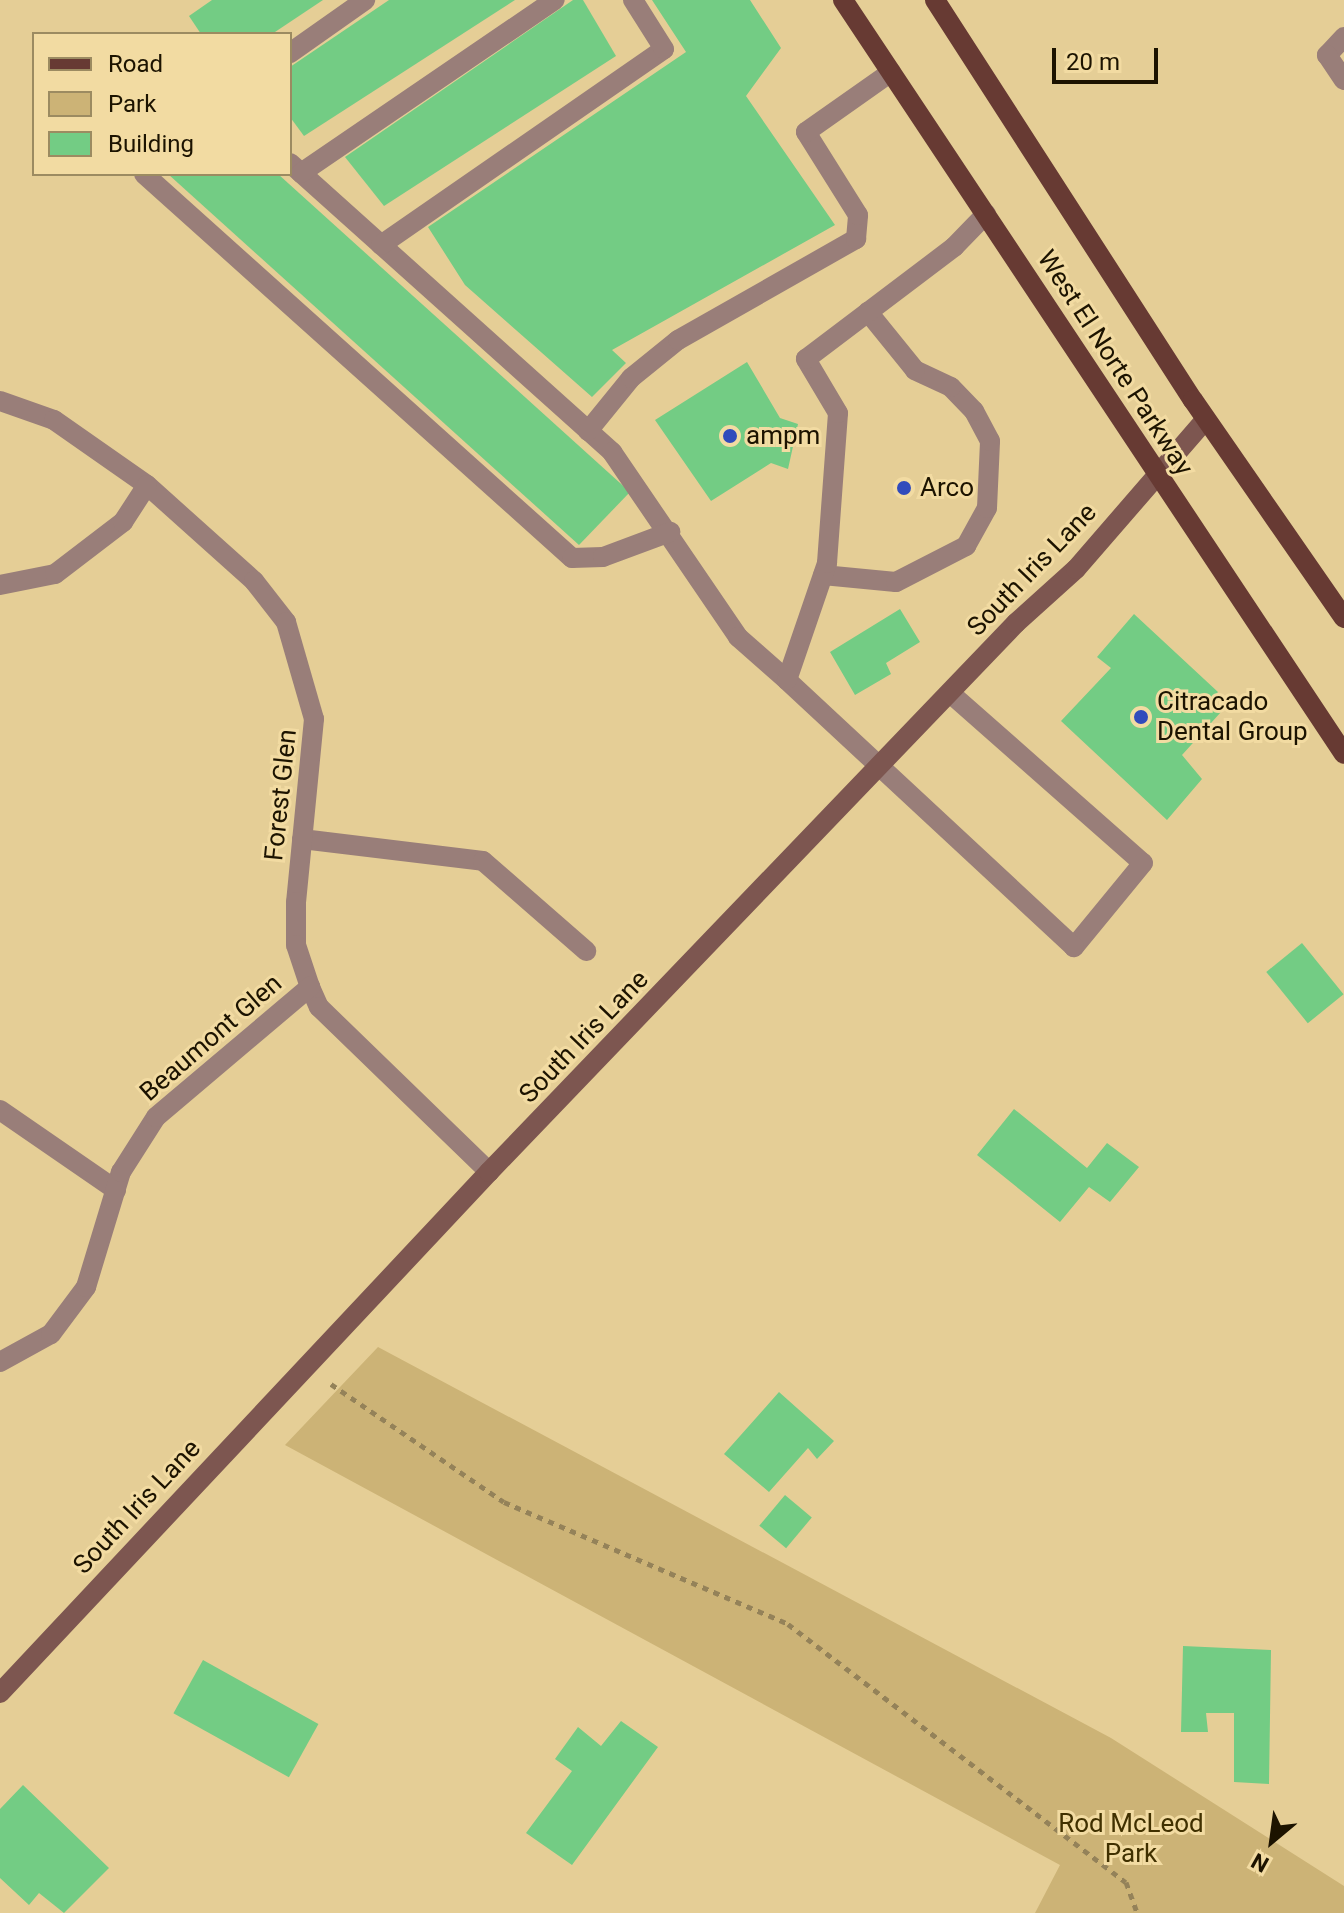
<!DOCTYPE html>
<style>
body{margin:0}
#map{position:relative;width:1344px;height:1913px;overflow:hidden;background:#e5ce96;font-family:Roboto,sans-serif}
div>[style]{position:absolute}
.green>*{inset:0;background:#ccb376}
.building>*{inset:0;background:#73cc84;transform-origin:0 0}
.path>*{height:5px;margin-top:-2.5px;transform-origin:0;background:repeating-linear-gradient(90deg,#948259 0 6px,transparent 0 12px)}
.lane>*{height:20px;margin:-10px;padding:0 10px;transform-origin:10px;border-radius:10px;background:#997e79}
.street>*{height:20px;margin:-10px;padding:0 10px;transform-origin:10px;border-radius:10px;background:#997e79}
.secondary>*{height:20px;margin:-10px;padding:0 10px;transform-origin:10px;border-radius:10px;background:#7d5650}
.primary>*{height:20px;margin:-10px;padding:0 10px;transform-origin:10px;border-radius:10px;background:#673a33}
.dots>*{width:22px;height:22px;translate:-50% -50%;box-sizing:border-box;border:4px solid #f2dba2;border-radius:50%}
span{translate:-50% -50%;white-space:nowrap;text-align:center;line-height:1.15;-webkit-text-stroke:6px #f2dba2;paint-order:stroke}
.street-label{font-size:26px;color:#1c1300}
.poi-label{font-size:26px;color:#1c1300}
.left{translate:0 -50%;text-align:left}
.park-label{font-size:26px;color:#403000}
.legend{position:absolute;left:32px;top:32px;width:260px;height:144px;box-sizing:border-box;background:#f2dba2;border:2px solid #9c8b61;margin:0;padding:10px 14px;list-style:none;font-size:24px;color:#1c1300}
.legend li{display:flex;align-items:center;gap:16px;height:40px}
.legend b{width:40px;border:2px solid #9c8b61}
.north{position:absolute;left:1232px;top:1801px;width:80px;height:80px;-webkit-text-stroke:6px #f2dba2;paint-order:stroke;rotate:209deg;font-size:22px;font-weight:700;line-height:32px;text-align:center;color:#1c1300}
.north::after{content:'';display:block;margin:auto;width:28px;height:36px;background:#1c1300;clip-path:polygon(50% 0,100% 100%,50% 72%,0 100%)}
.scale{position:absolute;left:1052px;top:48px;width:106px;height:36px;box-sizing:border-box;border:4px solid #1c1300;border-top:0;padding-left:10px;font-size:24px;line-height:28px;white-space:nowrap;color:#1c1300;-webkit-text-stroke:6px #f2dba2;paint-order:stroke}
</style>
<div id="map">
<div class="green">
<div style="clip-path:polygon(378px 1347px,1111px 1738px,1344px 1886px,1344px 1913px,1035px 1913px,1060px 1865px,285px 1445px)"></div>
</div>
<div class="building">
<div style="clip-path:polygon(212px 0,323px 0,272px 34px,201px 34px,189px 16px)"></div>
<div style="clip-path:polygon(389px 0,515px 0,304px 136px,290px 117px,290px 67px)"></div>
<div style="clip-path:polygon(573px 0,583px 0,616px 56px,384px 206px,345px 157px)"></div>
<div style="clip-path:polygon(652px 0,750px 0,781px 48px,746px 96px,835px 225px,612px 350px,626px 363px,592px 397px,465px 285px,428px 227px,686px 52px)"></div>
<div style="clip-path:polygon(168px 174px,278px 174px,630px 492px,579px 545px)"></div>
<div style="clip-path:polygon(747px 362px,780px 418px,798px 424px,788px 469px,771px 463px,711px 501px,655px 420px)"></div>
<div style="clip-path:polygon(900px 609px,920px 642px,886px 663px,891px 674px,855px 695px,830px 652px)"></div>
<div style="clip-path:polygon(1134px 614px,1218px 692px,1210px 701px,1221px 712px,1182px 755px,1202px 779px,1167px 820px,1061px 721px,1111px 668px,1097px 657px)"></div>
<div style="left:1302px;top:943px;width:66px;height:46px;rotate:51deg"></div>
<div style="clip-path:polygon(1014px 1109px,1087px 1168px,1107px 1143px,1139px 1167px,1110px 1202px,1089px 1187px,1060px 1222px,977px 1155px)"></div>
<div style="clip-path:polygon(779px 1392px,834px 1441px,817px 1459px,808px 1448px,769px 1492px,724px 1454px)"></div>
<div style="left:785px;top:1495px;width:35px;height:40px;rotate:40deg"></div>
<div style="clip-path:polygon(1183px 1646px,1271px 1650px,1269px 1784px,1234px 1782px,1234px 1713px,1206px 1713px,1208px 1732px,1181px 1732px)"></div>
<div style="left:203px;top:1660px;width:132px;height:61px;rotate:29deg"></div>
<div style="clip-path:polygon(621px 1721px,658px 1747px,572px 1865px,526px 1833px,572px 1771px,555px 1759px,578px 1727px,601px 1746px)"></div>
<div style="clip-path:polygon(23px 1785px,109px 1868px,64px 1913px,39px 1893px,29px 1905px,0 1878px,0 1809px)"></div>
</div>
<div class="path">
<div style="left:331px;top:1384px;width:209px;rotate:34.3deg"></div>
<div style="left:504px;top:1502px;width:309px;rotate:23.2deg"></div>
<div style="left:788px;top:1624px;width:425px;rotate:37.4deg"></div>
<div style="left:1126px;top:1882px;width:33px;rotate:70deg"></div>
</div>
<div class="lane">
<div style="left:1344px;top:37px;width:25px;rotate:133deg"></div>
<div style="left:1327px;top:55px;width:30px;rotate:56deg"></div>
<div style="left:290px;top:53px;width:92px;rotate:-35.2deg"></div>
<div style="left:290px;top:163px;width:433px;rotate:41.9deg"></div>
<div style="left:612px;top:452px;width:224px;rotate:55.7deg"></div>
<div style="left:738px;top:637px;width:65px;rotate:41.3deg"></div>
<div style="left:301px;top:173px;width:307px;rotate:-34.3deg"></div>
<div style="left:144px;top:174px;width:575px;rotate:41.9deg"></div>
<div style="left:572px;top:558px;width:31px;rotate:-2deg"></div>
<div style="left:603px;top:557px;width:72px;rotate:-20.5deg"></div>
<div style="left:381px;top:245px;width:344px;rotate:-34.7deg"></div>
<div style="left:664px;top:49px;width:58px;rotate:-122.3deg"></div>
<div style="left:588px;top:431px;width:68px;rotate:-50.9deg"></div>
<div style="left:631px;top:378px;width:60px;rotate:-39deg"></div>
<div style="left:678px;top:340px;width:205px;rotate:-29.6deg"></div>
<div style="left:856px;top:239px;width:24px;rotate:-85deg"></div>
<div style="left:858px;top:215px;width:98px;rotate:-122.1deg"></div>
<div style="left:806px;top:132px;width:104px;rotate:-35.2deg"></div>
<div style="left:823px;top:575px;width:73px;rotate:5.5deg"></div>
<div style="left:896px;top:582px;width:79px;rotate:-27.2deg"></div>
<div style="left:966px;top:546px;width:43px;rotate:-61.1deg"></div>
<div style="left:987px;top:508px;width:67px;rotate:-87.4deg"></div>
<div style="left:990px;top:441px;width:34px;rotate:-118deg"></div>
<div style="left:974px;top:411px;width:33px;rotate:-134deg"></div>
<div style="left:951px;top:387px;width:40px;rotate:-155deg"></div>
<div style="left:915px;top:370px;width:75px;rotate:-129deg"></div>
<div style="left:950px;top:693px;width:257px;rotate:41.4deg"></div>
<div style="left:1143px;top:863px;width:109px;rotate:129.4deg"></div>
<div style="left:1074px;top:947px;width:392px;rotate:-137.1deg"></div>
<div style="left:787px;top:680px;width:124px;rotate:-71.1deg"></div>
<div style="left:827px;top:563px;width:150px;rotate:-85.8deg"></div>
<div style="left:838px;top:413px;width:63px;rotate:-120.7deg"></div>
<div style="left:806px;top:359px;width:186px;rotate:-37.1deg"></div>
<div style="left:954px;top:247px;width:46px;rotate:-45.9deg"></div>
<div style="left:302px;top:839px;width:182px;rotate:6.9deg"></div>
<div style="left:483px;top:861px;width:137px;rotate:41.1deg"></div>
<div style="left:0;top:1110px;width:141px;rotate:34.6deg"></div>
</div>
<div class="street">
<div style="left:0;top:401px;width:57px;rotate:19.4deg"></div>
<div style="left:54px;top:420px;width:113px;rotate:35deg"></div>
<div style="left:147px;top:485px;width:144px;rotate:41.9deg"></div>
<div style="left:254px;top:581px;width:52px;rotate:52deg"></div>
<div style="left:286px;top:622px;width:101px;rotate:73.9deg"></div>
<div style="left:314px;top:719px;width:184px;rotate:95.6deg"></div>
<div style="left:296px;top:902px;width:43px;rotate:90deg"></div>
<div style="left:296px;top:945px;width:44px;rotate:71.6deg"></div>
<div style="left:310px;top:987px;width:22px;rotate:66deg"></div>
<div style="left:319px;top:1007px;width:237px;rotate:44.1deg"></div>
<div style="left:0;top:585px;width:56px;rotate:-11.3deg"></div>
<div style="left:55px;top:574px;width:86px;rotate:-37.4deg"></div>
<div style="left:123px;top:522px;width:44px;rotate:-57deg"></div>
<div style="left:0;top:1362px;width:58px;rotate:-28.8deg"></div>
<div style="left:51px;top:1334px;width:59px;rotate:-53.3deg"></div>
<div style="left:86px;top:1287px;width:120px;rotate:-73.1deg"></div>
<div style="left:121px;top:1172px;width:65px;rotate:-57.5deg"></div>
<div style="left:156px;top:1117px;width:202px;rotate:-40.2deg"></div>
</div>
<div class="secondary">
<div style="left:0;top:1693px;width:715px;rotate:-46.81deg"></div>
<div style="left:489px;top:1172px;width:761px;rotate:-46.17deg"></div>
<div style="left:1016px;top:623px;width:81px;rotate:-42deg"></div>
<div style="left:1076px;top:569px;width:198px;rotate:-49.1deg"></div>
</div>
<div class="primary">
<div style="left:843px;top:0;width:905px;rotate:56.4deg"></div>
<div style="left:935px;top:0;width:476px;rotate:57.2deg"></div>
<div style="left:1193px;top:400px;width:265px;rotate:55.3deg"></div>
</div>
<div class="dots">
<div style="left:730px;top:436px;background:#314bbc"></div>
<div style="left:904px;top:488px;background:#314bbc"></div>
<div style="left:1141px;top:717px;background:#314bbc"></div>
</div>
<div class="street-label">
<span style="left:1115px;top:363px;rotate:57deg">West El Norte Parkway</span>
<span style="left:1032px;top:570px;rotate:-46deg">South Iris Lane</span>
<span style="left:281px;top:795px;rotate:-84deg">Forest Glen</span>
<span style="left:584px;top:1037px;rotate:-46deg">South Iris Lane</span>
<span style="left:211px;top:1038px;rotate:-41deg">Beaumont Glen</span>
<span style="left:137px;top:1507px;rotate:-47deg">South Iris Lane</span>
</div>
<div class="poi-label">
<span class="left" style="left:746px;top:436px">ampm</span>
<span class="left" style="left:920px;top:488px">Arco</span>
<span class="left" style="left:1157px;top:717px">Citracado<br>Dental Group</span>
</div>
<div class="park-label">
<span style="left:1131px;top:1839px">Rod McLeod<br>Park</span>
</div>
<ul class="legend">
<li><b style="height:10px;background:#673a33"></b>Road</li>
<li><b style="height:22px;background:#ccb376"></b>Park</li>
<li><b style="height:22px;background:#73cc84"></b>Building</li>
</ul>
<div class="north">N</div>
<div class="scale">20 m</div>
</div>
